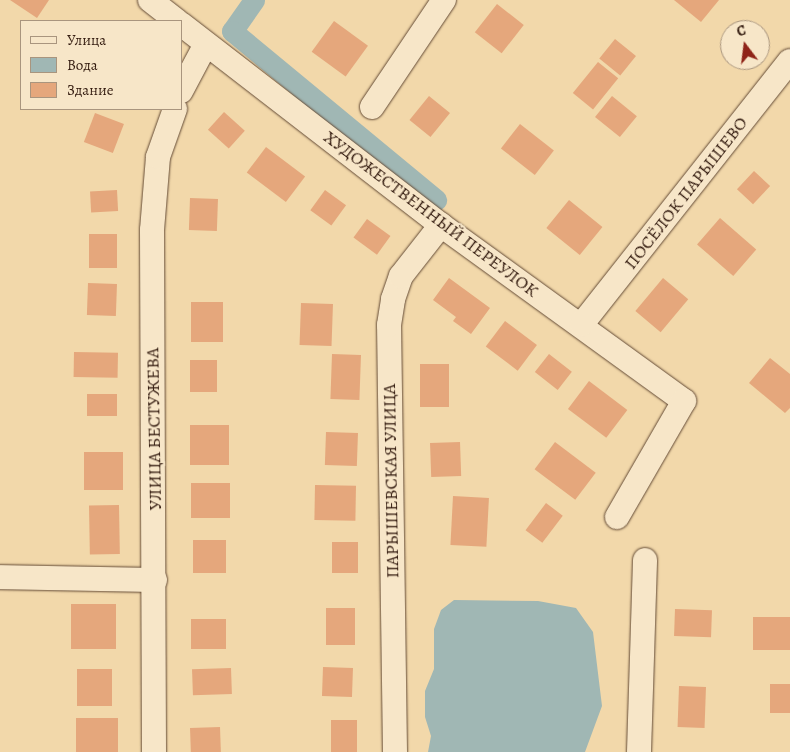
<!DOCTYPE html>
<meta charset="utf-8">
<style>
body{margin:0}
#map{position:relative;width:790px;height:752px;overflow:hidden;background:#f2d8aa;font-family:Alegreya,serif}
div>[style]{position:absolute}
.water>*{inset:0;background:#a0b7b4}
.canal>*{height:21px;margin:-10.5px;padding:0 10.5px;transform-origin:10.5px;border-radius:10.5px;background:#a0b7b4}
.building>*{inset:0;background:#e5a77c;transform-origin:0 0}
.roads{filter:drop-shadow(0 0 1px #644b36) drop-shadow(0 0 1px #644b36)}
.street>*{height:24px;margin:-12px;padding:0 12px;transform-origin:12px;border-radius:12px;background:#f7e6c8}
span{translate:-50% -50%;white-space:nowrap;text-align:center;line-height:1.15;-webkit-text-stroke:4px #f7e6c8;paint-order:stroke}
.street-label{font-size:18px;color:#341c10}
.legend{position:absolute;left:20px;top:20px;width:162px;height:90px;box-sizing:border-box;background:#f7e6c8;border:1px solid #a9957e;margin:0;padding:6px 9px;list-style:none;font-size:15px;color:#341c10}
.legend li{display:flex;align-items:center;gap:10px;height:25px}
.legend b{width:25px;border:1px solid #a9957e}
.north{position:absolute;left:720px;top:20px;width:50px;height:50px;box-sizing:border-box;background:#f7e6c8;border:1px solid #a9957e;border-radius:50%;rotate:345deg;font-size:14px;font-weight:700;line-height:20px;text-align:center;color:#341c10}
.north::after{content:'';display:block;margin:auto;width:18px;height:22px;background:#8f2418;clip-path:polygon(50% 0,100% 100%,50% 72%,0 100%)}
</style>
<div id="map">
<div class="water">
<div style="clip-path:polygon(454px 600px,538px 601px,576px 608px,593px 632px,602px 706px,585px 752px,428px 752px,431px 736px,425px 717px,425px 691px,434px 669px,434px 629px,441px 610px)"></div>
</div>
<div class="canal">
<div style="left:254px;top:0;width:38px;rotate:125deg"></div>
<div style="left:232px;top:31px;width:265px;rotate:39.6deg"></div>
</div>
<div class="building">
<div style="clip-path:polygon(10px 0,49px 0,37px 18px)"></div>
<div style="clip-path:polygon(674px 0,719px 0,701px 22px)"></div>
<div style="left:497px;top:4px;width:34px;height:36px;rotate:38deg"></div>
<div style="left:334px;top:21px;width:42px;height:38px;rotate:36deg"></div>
<div style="left:615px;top:39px;width:27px;height:25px;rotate:39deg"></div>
<div style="left:598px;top:62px;width:26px;height:40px;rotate:39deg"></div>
<div style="left:429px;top:96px;width:27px;height:31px;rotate:39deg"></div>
<div style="left:612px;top:96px;width:32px;height:27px;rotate:39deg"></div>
<div style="left:224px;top:112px;width:28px;height:24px;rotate:42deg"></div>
<div style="left:95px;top:113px;width:31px;height:31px;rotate:21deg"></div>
<div style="left:520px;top:124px;width:43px;height:31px;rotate:38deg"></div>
<div style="left:266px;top:147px;width:49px;height:32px;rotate:37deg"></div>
<div style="left:754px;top:171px;width:22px;height:25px;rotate:43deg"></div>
<div style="left:117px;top:190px;width:21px;height:27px;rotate:87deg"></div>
<div style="left:325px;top:190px;width:26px;height:25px;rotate:36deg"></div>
<div style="left:190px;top:198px;width:28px;height:32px;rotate:2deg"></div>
<div style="left:569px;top:200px;width:43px;height:36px;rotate:39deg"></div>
<div style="left:720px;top:218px;width:48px;height:35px;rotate:41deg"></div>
<div style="left:367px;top:219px;width:29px;height:23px;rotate:36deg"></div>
<div style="left:89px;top:234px;width:28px;height:34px"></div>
<div style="clip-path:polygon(449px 278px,490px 308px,471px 334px,453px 321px,456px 317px,433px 300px)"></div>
<div style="left:663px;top:278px;width:33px;height:43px;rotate:40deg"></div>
<div style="left:88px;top:283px;width:29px;height:32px;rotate:2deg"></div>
<div style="left:191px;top:302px;width:32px;height:40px"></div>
<div style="left:301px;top:303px;width:32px;height:42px;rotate:2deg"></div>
<div style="left:505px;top:321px;width:40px;height:32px;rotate:37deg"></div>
<div style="left:74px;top:352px;width:44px;height:25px;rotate:1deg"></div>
<div style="left:332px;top:354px;width:29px;height:45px;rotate:2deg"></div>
<div style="left:549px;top:354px;width:29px;height:23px;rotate:38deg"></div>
<div style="clip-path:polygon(770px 358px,790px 374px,790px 408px,785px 413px,749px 383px)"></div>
<div style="left:217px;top:360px;width:32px;height:27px;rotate:90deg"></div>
<div style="left:420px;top:364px;width:29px;height:43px"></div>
<div style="left:589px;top:381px;width:48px;height:35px;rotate:37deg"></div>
<div style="left:117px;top:394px;width:22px;height:30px;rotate:90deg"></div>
<div style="left:190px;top:425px;width:39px;height:40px"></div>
<div style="left:326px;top:432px;width:32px;height:33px;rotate:2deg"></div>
<div style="left:460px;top:442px;width:34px;height:30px;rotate:88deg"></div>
<div style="left:555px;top:442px;width:51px;height:34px;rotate:37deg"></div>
<div style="left:84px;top:452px;width:39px;height:38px"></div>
<div style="left:191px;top:483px;width:39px;height:35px"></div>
<div style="left:315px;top:485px;width:41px;height:35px;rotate:1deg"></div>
<div style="left:453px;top:496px;width:36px;height:49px;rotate:3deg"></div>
<div style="left:546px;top:503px;width:21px;height:34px;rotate:37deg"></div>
<div style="left:119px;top:505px;width:49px;height:30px;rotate:89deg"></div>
<div style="left:193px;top:540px;width:33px;height:33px"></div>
<div style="left:332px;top:542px;width:26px;height:31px"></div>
<div style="left:71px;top:604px;width:45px;height:45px"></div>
<div style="left:326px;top:608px;width:29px;height:37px"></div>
<div style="left:675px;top:609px;width:37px;height:27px;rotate:2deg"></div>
<div style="left:753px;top:617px;width:37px;height:33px"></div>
<div style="left:191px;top:619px;width:35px;height:30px"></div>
<div style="left:323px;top:667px;width:30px;height:29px;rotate:2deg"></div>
<div style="left:231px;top:668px;width:26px;height:39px;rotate:88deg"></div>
<div style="left:112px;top:669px;width:37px;height:35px;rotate:90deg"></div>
<div style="left:770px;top:684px;width:20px;height:29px"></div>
<div style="left:679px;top:686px;width:27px;height:41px;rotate:2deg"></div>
<div style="left:76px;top:718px;width:42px;height:34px"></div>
<div style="left:331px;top:720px;width:26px;height:32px"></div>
<div style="left:220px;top:727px;width:25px;height:30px;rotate:88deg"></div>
</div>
<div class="roads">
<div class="street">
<div style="left:150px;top:0;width:34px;rotate:38deg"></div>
<div style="left:181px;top:24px;width:329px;rotate:37.7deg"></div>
<div style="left:441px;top:225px;width:300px;rotate:35.9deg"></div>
<div style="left:684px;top:401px;width:134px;rotate:120deg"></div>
<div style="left:181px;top:91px;width:53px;rotate:-62deg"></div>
<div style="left:372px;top:107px;width:129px;rotate:-56.1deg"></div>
<div style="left:582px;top:324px;width:335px;rotate:-51.7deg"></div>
<div style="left:0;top:577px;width:155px;rotate:1.1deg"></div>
<div style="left:154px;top:752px;width:522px;rotate:-90.22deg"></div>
<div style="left:152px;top:230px;width:73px;rotate:-85.3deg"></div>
<div style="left:158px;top:157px;width:51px;rotate:-70.5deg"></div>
<div style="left:395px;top:752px;width:427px;rotate:-90.8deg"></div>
<div style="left:389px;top:325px;width:26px;rotate:-81deg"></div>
<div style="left:393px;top:299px;width:24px;rotate:-71deg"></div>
<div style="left:401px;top:276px;width:65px;rotate:-51.9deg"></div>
<div style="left:639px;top:752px;width:192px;rotate:-88.2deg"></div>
</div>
</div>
<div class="street-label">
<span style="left:686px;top:193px;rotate:-52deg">ПОСЁЛОК ПАРЫШЕВО</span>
<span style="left:431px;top:214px;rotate:37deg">ХУДОЖЕСТВЕННЫЙ ПЕРЕУЛОК</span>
<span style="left:154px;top:429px;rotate:-91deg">УЛИЦА БЕСТУЖЕВА</span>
<span style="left:391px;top:481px;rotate:-91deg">ПАРЫШЕВСКАЯ УЛИЦА</span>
</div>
<ul class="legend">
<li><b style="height:6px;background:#f7e6c8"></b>Улица</li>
<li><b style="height:14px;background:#a0b7b4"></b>Вода</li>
<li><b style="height:14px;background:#e5a77c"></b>Здание</li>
</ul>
<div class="north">С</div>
</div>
